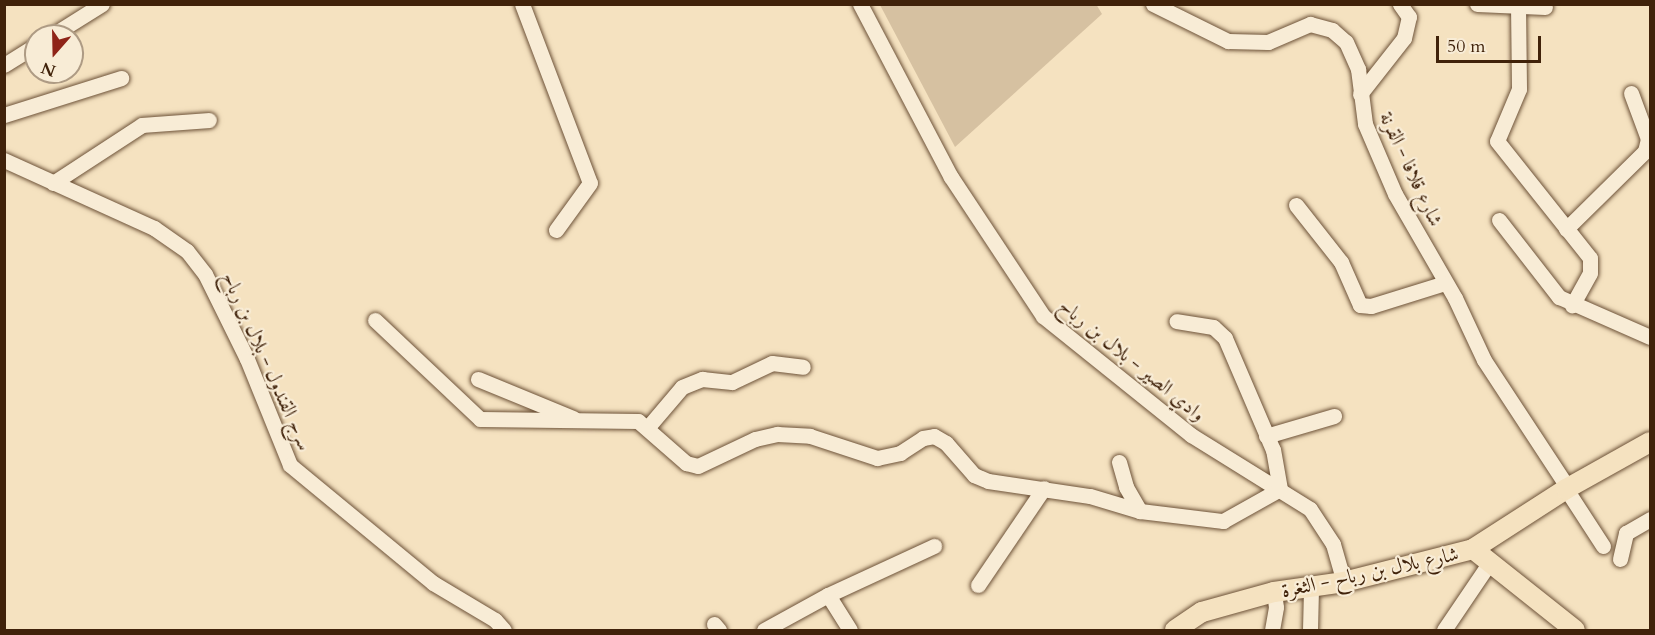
<!DOCTYPE html>
<meta charset="utf-8">
<style>
body{margin:0}
#map{position:relative;width:1655px;height:635px;overflow:hidden;background:#f5e2c0;font-family:Cardo,Amiri,serif}
div>[style]{position:absolute}
.green>*{inset:0;background:#d6c1a1}
.roads{filter:drop-shadow(0 0 2px #6d5238) drop-shadow(0 0 2px #6d5238)}
.minor>*{height:15px;margin:-7.5px;padding:0 7.5px;transform-origin:7.5px;border-radius:7.5px;background:#f8ecd6}
.major>*{height:20px;margin:-10px;padding:0 10px;transform-origin:10px;border-radius:10px;background:#f5e2c0}
span{translate:-50% -50%;white-space:nowrap;text-align:center;line-height:1.15;-webkit-text-stroke:4.5px #f8ecd6;paint-order:stroke}
.street-label{font-size:20px;color:#40220a}
.frame{position:absolute;inset:0;border:6px solid #40220a;pointer-events:none}
.north{position:absolute;left:24px;top:24px;width:60px;height:60px;box-sizing:border-box;background:#f8ecd6;border:2px solid #ae9b84;border-radius:50%;rotate:200deg;font-size:16px;font-weight:700;line-height:24px;text-align:center;color:#40220a}
.north::after{content:'';display:block;margin:auto;width:21px;height:27px;background:#8f2418;clip-path:polygon(50% 0,100% 100%,50% 72%,0 100%)}
.scale{position:absolute;left:1436px;top:36px;width:105px;height:27px;box-sizing:border-box;border:3px solid #40220a;border-top:0;padding-left:8px;font-size:18px;line-height:21px;white-space:nowrap;color:#40220a;-webkit-text-stroke:4px #f8ecd6;paint-order:stroke}
</style>
<div id="map">
<div class="green">
<div style="clip-path:polygon(1096px 4px,1102px 14px,955px 147px,880px 5px)"></div>
</div>
<div class="roads">
<div class="minor">
<div style="left:522px;top:4px;width:191px;rotate:69.2deg"></div>
<div style="left:590px;top:183px;width:58px;rotate:125.9deg"></div>
<div style="left:860px;top:4px;width:195px;rotate:62.3deg"></div>
<div style="left:951px;top:177px;width:167px;rotate:56.5deg"></div>
<div style="left:1043px;top:316px;width:190px;rotate:38.8deg"></div>
<div style="left:1191px;top:435px;width:140px;rotate:31.9deg"></div>
<div style="left:1310px;top:509px;width:42px;rotate:56.7deg"></div>
<div style="left:1333px;top:544px;width:40px;rotate:74deg"></div>
<div style="left:1153px;top:4px;width:84px;rotate:26.3deg"></div>
<div style="left:1228px;top:41px;width:40px;rotate:1.4deg"></div>
<div style="left:1268px;top:42px;width:46px;rotate:-23.2deg"></div>
<div style="left:1310px;top:24px;width:23px;rotate:15deg"></div>
<div style="left:1332px;top:30px;width:18px;rotate:41deg"></div>
<div style="left:1346px;top:42px;width:30px;rotate:66deg"></div>
<div style="left:1358px;top:69px;width:55px;rotate:82.7deg"></div>
<div style="left:1365px;top:124px;width:76px;rotate:66.8deg"></div>
<div style="left:1395px;top:194px;width:120px;rotate:60deg"></div>
<div style="left:1455px;top:298px;width:68px;rotate:64.9deg"></div>
<div style="left:1484px;top:360px;width:153px;rotate:56.7deg"></div>
<div style="left:1477px;top:4px;width:68px;rotate:2.5deg"></div>
<div style="left:1518px;top:5px;width:84px;rotate:89.3deg"></div>
<div style="left:1519px;top:89px;width:56px;rotate:112.9deg"></div>
<div style="left:1497px;top:141px;width:149px;rotate:51.5deg"></div>
<div style="left:1590px;top:258px;width:15px;rotate:90deg"></div>
<div style="left:1590px;top:273px;width:37px;rotate:119deg"></div>
<div style="left:51px;top:36px;width:60px;rotate:-32.1deg"></div>
<div style="left:4px;top:65px;width:38px;rotate:-32deg"></div>
<div style="left:1360px;top:94px;width:71px;rotate:-51.8deg"></div>
<div style="left:1404px;top:38px;width:22px;rotate:-77deg"></div>
<div style="left:1409px;top:17px;width:16px;rotate:-125deg"></div>
<div style="left:4px;top:115px;width:123px;rotate:-17.5deg"></div>
<div style="left:4px;top:160px;width:165px;rotate:24.4deg"></div>
<div style="left:154px;top:228px;width:40px;rotate:34.9deg"></div>
<div style="left:187px;top:251px;width:29px;rotate:52deg"></div>
<div style="left:205px;top:274px;width:95px;rotate:63.7deg"></div>
<div style="left:247px;top:359px;width:114px;rotate:67.9deg"></div>
<div style="left:290px;top:465px;width:185px;rotate:39.5deg"></div>
<div style="left:433px;top:583px;width:72px;rotate:30.8deg"></div>
<div style="left:495px;top:620px;width:13px;rotate:48deg"></div>
<div style="left:53px;top:183px;width:106px;rotate:-33.1deg"></div>
<div style="left:142px;top:125px;width:67px;rotate:-4.3deg"></div>
<div style="left:1296px;top:205px;width:73px;rotate:51.7deg"></div>
<div style="left:1341px;top:262px;width:47px;rotate:66.2deg"></div>
<div style="left:1360px;top:305px;width:11px;rotate:5deg"></div>
<div style="left:1371px;top:306px;width:77px;rotate:-17.3deg"></div>
<div style="left:1499px;top:220px;width:98px;rotate:52.1deg"></div>
<div style="left:1559px;top:297px;width:99px;rotate:23.7deg"></div>
<div style="left:1566px;top:229px;width:111px;rotate:-44.6deg"></div>
<div style="left:1645px;top:151px;width:12px;rotate:-76deg"></div>
<div style="left:1648px;top:139px;width:49px;rotate:-110.3deg"></div>
<div style="left:375px;top:320px;width:144px;rotate:43.3deg"></div>
<div style="left:480px;top:419px;width:158px;rotate:0.7deg"></div>
<div style="left:638px;top:421px;width:64px;rotate:41.2deg"></div>
<div style="left:686px;top:463px;width:12px;rotate:14deg"></div>
<div style="left:698px;top:466px;width:63px;rotate:-25.3deg"></div>
<div style="left:755px;top:439px;width:23px;rotate:-13deg"></div>
<div style="left:777px;top:434px;width:33px;rotate:3deg"></div>
<div style="left:810px;top:436px;width:71px;rotate:18.2deg"></div>
<div style="left:877px;top:458px;width:24px;rotate:-12deg"></div>
<div style="left:900px;top:453px;width:27px;rotate:-33deg"></div>
<div style="left:923px;top:438px;width:11px;rotate:-10deg"></div>
<div style="left:934px;top:436px;width:14px;rotate:30deg"></div>
<div style="left:946px;top:443px;width:43px;rotate:48.8deg"></div>
<div style="left:974px;top:475px;width:15px;rotate:23deg"></div>
<div style="left:988px;top:481px;width:103px;rotate:8.4deg"></div>
<div style="left:1090px;top:496px;width:52px;rotate:16.7deg"></div>
<div style="left:1140px;top:511px;width:84px;rotate:6.9deg"></div>
<div style="left:1223px;top:521px;width:65px;rotate:-29.3deg"></div>
<div style="left:1280px;top:489px;width:40px;rotate:-100deg"></div>
<div style="left:1273px;top:450px;width:122px;rotate:-113.2deg"></div>
<div style="left:1225px;top:338px;width:16px;rotate:-137deg"></div>
<div style="left:1213px;top:327px;width:37px;rotate:-171deg"></div>
<div style="left:478px;top:379px;width:103px;rotate:22.3deg"></div>
<div style="left:648px;top:427px;width:52px;rotate:-49.6deg"></div>
<div style="left:682px;top:387px;width:22px;rotate:-22deg"></div>
<div style="left:702px;top:379px;width:30px;rotate:6deg"></div>
<div style="left:732px;top:382px;width:44px;rotate:-25.4deg"></div>
<div style="left:772px;top:363px;width:31px;rotate:7deg"></div>
<div style="left:1266px;top:436px;width:71px;rotate:-16.4deg"></div>
<div style="left:1119px;top:462px;width:26px;rotate:74deg"></div>
<div style="left:1126px;top:487px;width:28px;rotate:60deg"></div>
<div style="left:1566px;top:489px;width:68px;rotate:57deg"></div>
<div style="left:1620px;top:559px;width:27px;rotate:-77deg"></div>
<div style="left:1626px;top:533px;width:28px;rotate:-30deg"></div>
<div style="left:978px;top:585px;width:117px;rotate:-55.8deg"></div>
<div style="left:828px;top:595px;width:117px;rotate:-24.8deg"></div>
<div style="left:714px;top:624px;width:8px;rotate:50deg"></div>
<div style="left:764px;top:630px;width:73px;rotate:-28.7deg"></div>
<div style="left:828px;top:595px;width:41px;rotate:57.8deg"></div>
<div style="left:1272px;top:630px;width:23px;rotate:-80deg"></div>
<div style="left:1276px;top:607px;width:15px;rotate:-98deg"></div>
<div style="left:1310px;top:630px;width:42px;rotate:-88.6deg"></div>
<div style="left:1444px;top:630px;width:78px;rotate:-55.9deg"></div>
</div>
<div class="major">
<div style="left:1473px;top:549px;width:130px;rotate:38.5deg"></div>
<div style="left:1175px;top:630px;width:32px;rotate:-34deg"></div>
<div style="left:1202px;top:612px;width:75px;rotate:-15.5deg"></div>
<div style="left:1274px;top:592px;width:71px;rotate:-8.1deg"></div>
<div style="left:1344px;top:582px;width:133px;rotate:-14.3deg"></div>
<div style="left:1473px;top:549px;width:111px;rotate:-32.8deg"></div>
<div style="left:1566px;top:489px;width:96px;rotate:-29.2deg"></div>
</div>
</div>
<div class="street-label">
<span style="left:1411px;top:169px;rotate:65deg">شارع قلافا - القرنة</span>
<span style="left:1132px;top:360px;rotate:39deg">وادي الصير - بلال بن رباح</span>
<span style="left:267px;top:361px;rotate:66deg">سرج القندول - بلال بن رباح</span>
<span style="left:1370px;top:572px;rotate:-12deg">شارع بلال بن رباح - الثغرة</span>
</div>
<div class="frame"></div>
<div class="north">N</div>
<div class="scale">50 m</div>
</div>
